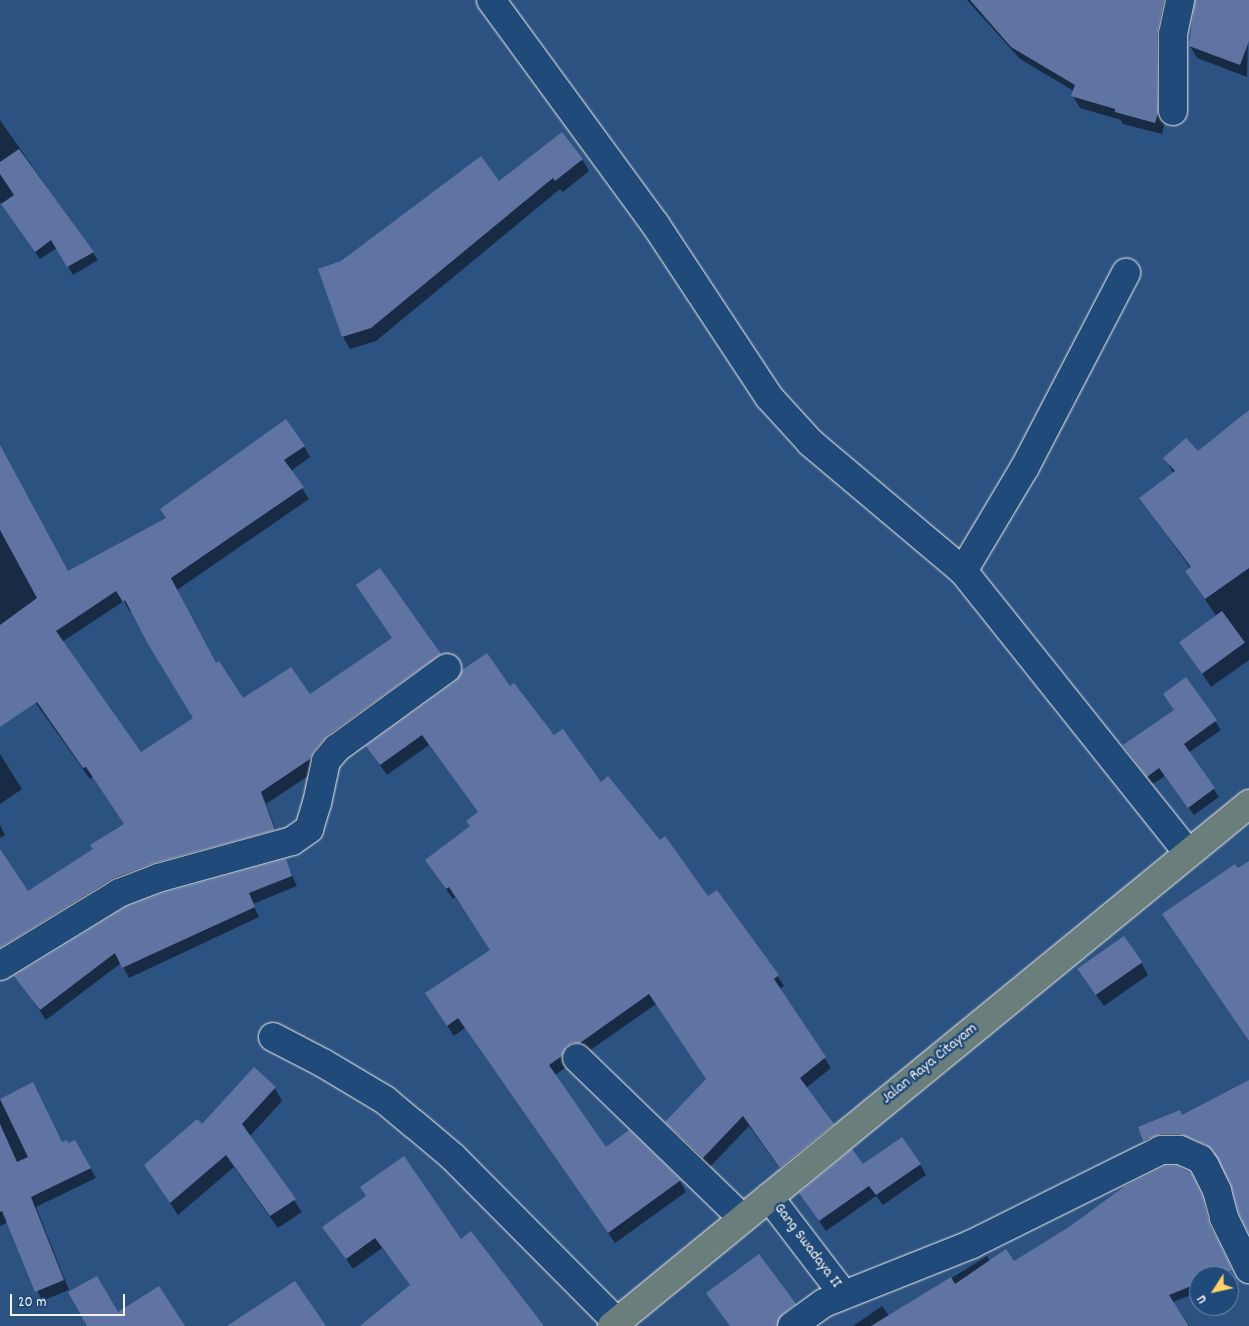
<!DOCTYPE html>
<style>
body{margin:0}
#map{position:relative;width:1249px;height:1326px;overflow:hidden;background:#2c5282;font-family:Dekko,sans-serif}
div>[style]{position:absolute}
.shadow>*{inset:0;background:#0007}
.building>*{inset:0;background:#6074a4;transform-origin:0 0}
.roads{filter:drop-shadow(0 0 1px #f4f1e8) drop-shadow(0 0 1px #f4f1e8)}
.minor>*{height:28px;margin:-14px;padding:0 14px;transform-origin:14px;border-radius:14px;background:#1f4a7a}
.primary>*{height:28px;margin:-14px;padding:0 14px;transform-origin:14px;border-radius:14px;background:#6a7f7c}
span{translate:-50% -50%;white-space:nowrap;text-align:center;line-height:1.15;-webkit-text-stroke:5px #1f4a7a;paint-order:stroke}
.street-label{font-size:16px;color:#f4f1e8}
.north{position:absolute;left:1189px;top:1266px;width:50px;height:50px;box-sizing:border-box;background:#1f4a7a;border:1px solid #748da6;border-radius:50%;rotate:235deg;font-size:14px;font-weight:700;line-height:20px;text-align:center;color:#f4f1e8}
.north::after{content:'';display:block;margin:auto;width:18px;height:22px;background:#ffd166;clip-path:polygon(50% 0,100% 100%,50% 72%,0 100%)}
.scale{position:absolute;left:10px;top:1294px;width:115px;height:22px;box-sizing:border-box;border:2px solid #f4f1e8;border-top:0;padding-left:6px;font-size:15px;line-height:18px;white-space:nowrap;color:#f4f1e8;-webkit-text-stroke:4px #1f4a7a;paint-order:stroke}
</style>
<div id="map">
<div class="shadow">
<div style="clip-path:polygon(967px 0,1178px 0,1164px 44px,1164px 126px,1162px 134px,1123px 124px,1121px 120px,1080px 108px,1073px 96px,1074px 91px,1020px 59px)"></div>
<div style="clip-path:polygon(1196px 0,1249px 0,1247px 77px,1197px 58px,1190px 46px)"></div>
<div style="clip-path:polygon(0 120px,98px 260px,73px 275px,57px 248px,40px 259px,0 202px)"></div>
<div style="clip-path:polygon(582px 159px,589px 171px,563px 192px,560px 189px,376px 341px,350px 349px,343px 337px,319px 270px,342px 262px,499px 183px)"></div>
<div style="clip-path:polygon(1249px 427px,1249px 660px,1211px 687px,1181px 642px,1216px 616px,1187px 572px,1191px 569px,1140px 498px,1174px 474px,1165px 458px,1198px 453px)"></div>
<div style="clip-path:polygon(evenodd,304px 446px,310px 457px,291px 471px,309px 499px,177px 590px,216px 665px,242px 700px,310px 696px,393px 639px,357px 586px,440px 655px,446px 666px,317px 770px,266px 804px,280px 841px,160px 874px,0 963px,0 851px,27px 893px,94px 850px,125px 825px,93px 777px,90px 779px,0 653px,0 476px,68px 572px,304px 446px,124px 601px,130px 612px,132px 611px,195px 719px,141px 754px,62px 642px,124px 601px)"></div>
<div style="clip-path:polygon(1186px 679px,1221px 730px,1188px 753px,1219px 797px,1194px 815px,1165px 776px,1153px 784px,1130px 754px,1175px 710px)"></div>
<div style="clip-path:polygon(510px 688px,708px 898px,755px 946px,757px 945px,784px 986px,779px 989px,831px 1068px,806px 1088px,839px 1135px,787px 1178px,749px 1126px,709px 1168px,673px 1132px,667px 1122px,707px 1080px,656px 1004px,555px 1075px,606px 1149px,629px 1132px,680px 1181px,686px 1192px,615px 1243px,465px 1028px,454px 1036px,426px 994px,491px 950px,455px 897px,453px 899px,426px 861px,471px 827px,479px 813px,429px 745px,387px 775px,374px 757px)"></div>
<div style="clip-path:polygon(0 754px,22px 789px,0 804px)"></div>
<div style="clip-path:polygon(0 825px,5px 835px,0 838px)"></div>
<div style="clip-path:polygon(285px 860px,297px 886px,253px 904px,259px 917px,129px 978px,121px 963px,46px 1020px,16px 976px)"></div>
<div style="clip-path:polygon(1249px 862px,1249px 1041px,1163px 914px)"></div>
<div style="clip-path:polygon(1141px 962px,1148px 975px,1104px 1006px,1086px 981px)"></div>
<div style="clip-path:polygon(254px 1069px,275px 1088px,282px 1101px,250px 1136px,302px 1212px,278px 1228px,234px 1167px,178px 1215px,145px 1165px,202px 1126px)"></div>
<div style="clip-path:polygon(1249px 1081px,1249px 1229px,1232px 1184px,1219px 1160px,1214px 1155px,1151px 1151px,1139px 1128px,1182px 1116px)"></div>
<div style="clip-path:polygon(33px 1084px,62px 1143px,68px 1145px,75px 1142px,96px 1178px,36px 1207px,69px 1290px,42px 1301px,8px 1222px,0 1226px,0 1100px)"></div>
<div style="clip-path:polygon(920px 1164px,926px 1175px,883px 1205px,876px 1196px,826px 1231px,800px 1193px,863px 1166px)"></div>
<div style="clip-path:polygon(1194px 1181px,1206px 1206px,1218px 1243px,1213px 1245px,1226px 1276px,1199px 1276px,1199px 1292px,1173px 1302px,1190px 1326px,910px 1326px,900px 1310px,987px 1256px,990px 1261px,1013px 1263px)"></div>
<div style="clip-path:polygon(324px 1227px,461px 1240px,542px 1326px,362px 1326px,411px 1286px,382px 1248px,353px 1269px)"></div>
<div style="clip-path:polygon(708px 1294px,788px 1295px,795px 1308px,771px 1326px,730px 1326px)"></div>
<div style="clip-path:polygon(882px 1306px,896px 1326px,853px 1326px)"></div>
</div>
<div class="building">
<div style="clip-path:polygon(970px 0,1164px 0,1157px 34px,1158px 113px,1155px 123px,1115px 112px,1115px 109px,1071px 96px,1075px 85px,1011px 47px)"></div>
<div style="clip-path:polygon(1195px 0,1249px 0,1249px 41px,1240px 65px,1189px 46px)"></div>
<div style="clip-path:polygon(562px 132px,583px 159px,555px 181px,553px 178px,371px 328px,342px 337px,318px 269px,341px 261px,481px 156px,499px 181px)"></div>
<div style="clip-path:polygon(19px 149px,94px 252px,67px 267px,51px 240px,35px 252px,1px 204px,14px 195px,0 174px,0 162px)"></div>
<div style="clip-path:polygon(1249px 410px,1249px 568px,1205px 599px,1185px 571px,1191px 567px,1139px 498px,1175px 471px,1163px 458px,1186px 438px,1198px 451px)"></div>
<div style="clip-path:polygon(evenodd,286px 419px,305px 446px,284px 460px,304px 487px,171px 578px,216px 663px,219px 661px,243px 698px,291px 667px,310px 694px,392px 638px,356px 585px,380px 568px,441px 654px,328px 735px,314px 751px,310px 759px,261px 792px,275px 830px,154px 863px,113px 878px,0 948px,0 849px,28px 891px,93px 849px,90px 845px,124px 824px,86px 767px,83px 768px,37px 702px,0 727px,0 625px,37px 598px,0 530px,0 445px,68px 571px,166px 518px,160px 509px,286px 419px,116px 591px,123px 602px,125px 600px,148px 644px,193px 718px,141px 752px,56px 631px,116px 591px)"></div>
<div style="left:1222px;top:611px;width:39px;height:53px;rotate:54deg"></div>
<div style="clip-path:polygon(487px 653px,510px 686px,514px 683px,554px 735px,563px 729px,601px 782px,608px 776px,660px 840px,665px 836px,708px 896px,717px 890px,779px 975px,774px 979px,826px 1057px,800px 1078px,834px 1124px,780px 1168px,743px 1116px,703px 1158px,665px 1122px,706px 1079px,649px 994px,580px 1043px,572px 1043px,566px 1047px,562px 1056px,549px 1065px,606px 1147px,629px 1130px,681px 1180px,608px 1233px,458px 1018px,447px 1026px,425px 993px,490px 950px,449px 887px,446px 889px,425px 860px,470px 826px,466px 821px,478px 812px,422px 735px,380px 765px,366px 746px,456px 681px,462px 670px)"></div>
<div style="clip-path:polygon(1186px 677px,1217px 720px,1184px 744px,1215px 788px,1188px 808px,1159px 768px,1147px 777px,1123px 745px,1174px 710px,1163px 694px)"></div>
<div style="clip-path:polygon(286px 859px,292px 876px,249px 893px,255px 907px,122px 968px,115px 953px,40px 1010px,14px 976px,126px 907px,163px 893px)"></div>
<div style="clip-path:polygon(1249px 861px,1249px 1041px,1162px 914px,1235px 864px,1238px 868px)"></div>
<div style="left:1124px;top:936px;width:32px;height:57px;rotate:55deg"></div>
<div style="clip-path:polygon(254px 1067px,276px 1087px,242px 1124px,296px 1199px,270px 1216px,226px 1155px,170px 1203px,144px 1165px,197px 1119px,202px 1124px)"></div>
<div style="clip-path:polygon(1249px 1080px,1249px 1234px,1239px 1213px,1231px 1184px,1212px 1150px,1206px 1145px,1180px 1134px,1161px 1134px,1143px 1141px,1138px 1127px,1180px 1110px,1182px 1115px)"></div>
<div style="clip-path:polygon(33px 1082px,62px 1142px,67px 1140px,68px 1143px,75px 1140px,91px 1168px,31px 1197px,64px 1280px,35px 1292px,2px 1211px,0 1212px,0 1124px,17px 1162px,28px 1157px,0 1099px)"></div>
<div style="clip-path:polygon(902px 1137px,921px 1164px,876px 1195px,869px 1186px,819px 1221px,799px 1193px,852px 1149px,863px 1164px)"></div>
<div style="clip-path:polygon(404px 1156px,461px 1239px,471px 1231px,544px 1326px,360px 1326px,410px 1285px,375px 1238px,346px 1259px,322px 1227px,366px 1196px,360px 1187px)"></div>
<div style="clip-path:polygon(1165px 1166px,1177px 1166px,1192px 1174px,1202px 1196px,1210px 1225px,1232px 1270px,1216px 1276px,1199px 1276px,1199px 1283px,1169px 1295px,1189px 1326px,871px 1326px,951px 1277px,955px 1284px,1006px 1249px,1014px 1261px,1069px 1227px,1125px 1186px)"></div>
<div style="clip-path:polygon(759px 1254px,796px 1304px,783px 1314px,777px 1326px,730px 1326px,706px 1293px)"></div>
<div style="clip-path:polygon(97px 1276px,118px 1312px,159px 1286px,185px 1326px,87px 1326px,68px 1292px)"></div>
<div style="clip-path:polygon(295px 1281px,326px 1326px,227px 1326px)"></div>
</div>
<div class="roads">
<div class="minor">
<div style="left:491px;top:0;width:278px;rotate:53.8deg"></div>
<div style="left:655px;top:224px;width:207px;rotate:56.6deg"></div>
<div style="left:769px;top:397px;width:62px;rotate:47.6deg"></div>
<div style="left:811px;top:443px;width:199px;rotate:40.1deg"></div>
<div style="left:963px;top:571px;width:361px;rotate:51.4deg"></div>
<div style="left:1173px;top:111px;width:77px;rotate:-90deg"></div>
<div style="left:1173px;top:34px;width:35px;rotate:-78deg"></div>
<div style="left:963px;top:571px;width:121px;rotate:-59.2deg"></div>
<div style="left:1025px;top:467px;width:219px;rotate:-62.5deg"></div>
<div style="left:0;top:966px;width:140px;rotate:-31.5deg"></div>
<div style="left:119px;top:893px;width:42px;rotate:-21deg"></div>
<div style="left:158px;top:878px;width:139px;rotate:-15.4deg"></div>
<div style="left:292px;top:841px;width:21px;rotate:-35deg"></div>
<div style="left:309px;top:829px;width:27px;rotate:-73deg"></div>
<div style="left:317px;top:803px;width:43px;rotate:-77.9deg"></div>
<div style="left:326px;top:761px;width:17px;rotate:-50deg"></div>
<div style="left:337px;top:748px;width:136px;rotate:-36deg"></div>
<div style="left:273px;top:1037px;width:56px;rotate:27.5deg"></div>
<div style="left:323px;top:1063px;width:72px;rotate:30.8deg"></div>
<div style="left:385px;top:1100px;width:38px;rotate:40deg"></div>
<div style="left:414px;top:1124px;width:51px;rotate:40.2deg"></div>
<div style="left:453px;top:1157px;width:233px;rotate:45.2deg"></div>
<div style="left:577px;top:1058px;width:230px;rotate:44.1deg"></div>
<div style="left:769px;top:1197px;width:123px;rotate:52.6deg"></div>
<div style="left:792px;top:1326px;width:39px;rotate:-36deg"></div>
<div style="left:824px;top:1303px;width:159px;rotate:-21.7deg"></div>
<div style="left:972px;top:1244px;width:211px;rotate:-26.4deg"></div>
<div style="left:1161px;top:1150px;width:19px"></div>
<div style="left:1180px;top:1150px;width:22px;rotate:24deg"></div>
<div style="left:1200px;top:1159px;width:9px;rotate:54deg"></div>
<div style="left:1205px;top:1166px;width:28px;rotate:64deg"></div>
<div style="left:1217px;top:1191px;width:28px;rotate:75deg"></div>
<div style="left:1224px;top:1218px;width:57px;rotate:63.9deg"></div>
</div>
<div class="primary">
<div style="left:612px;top:1326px;width:824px;rotate:-39.33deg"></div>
</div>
</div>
<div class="street-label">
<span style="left:930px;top:1064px;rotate:-39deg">Jalan Raya Citayam</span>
<span style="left:807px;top:1246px;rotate:53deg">Gang Swadaya II</span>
</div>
<div class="north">U</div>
<div class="scale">20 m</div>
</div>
